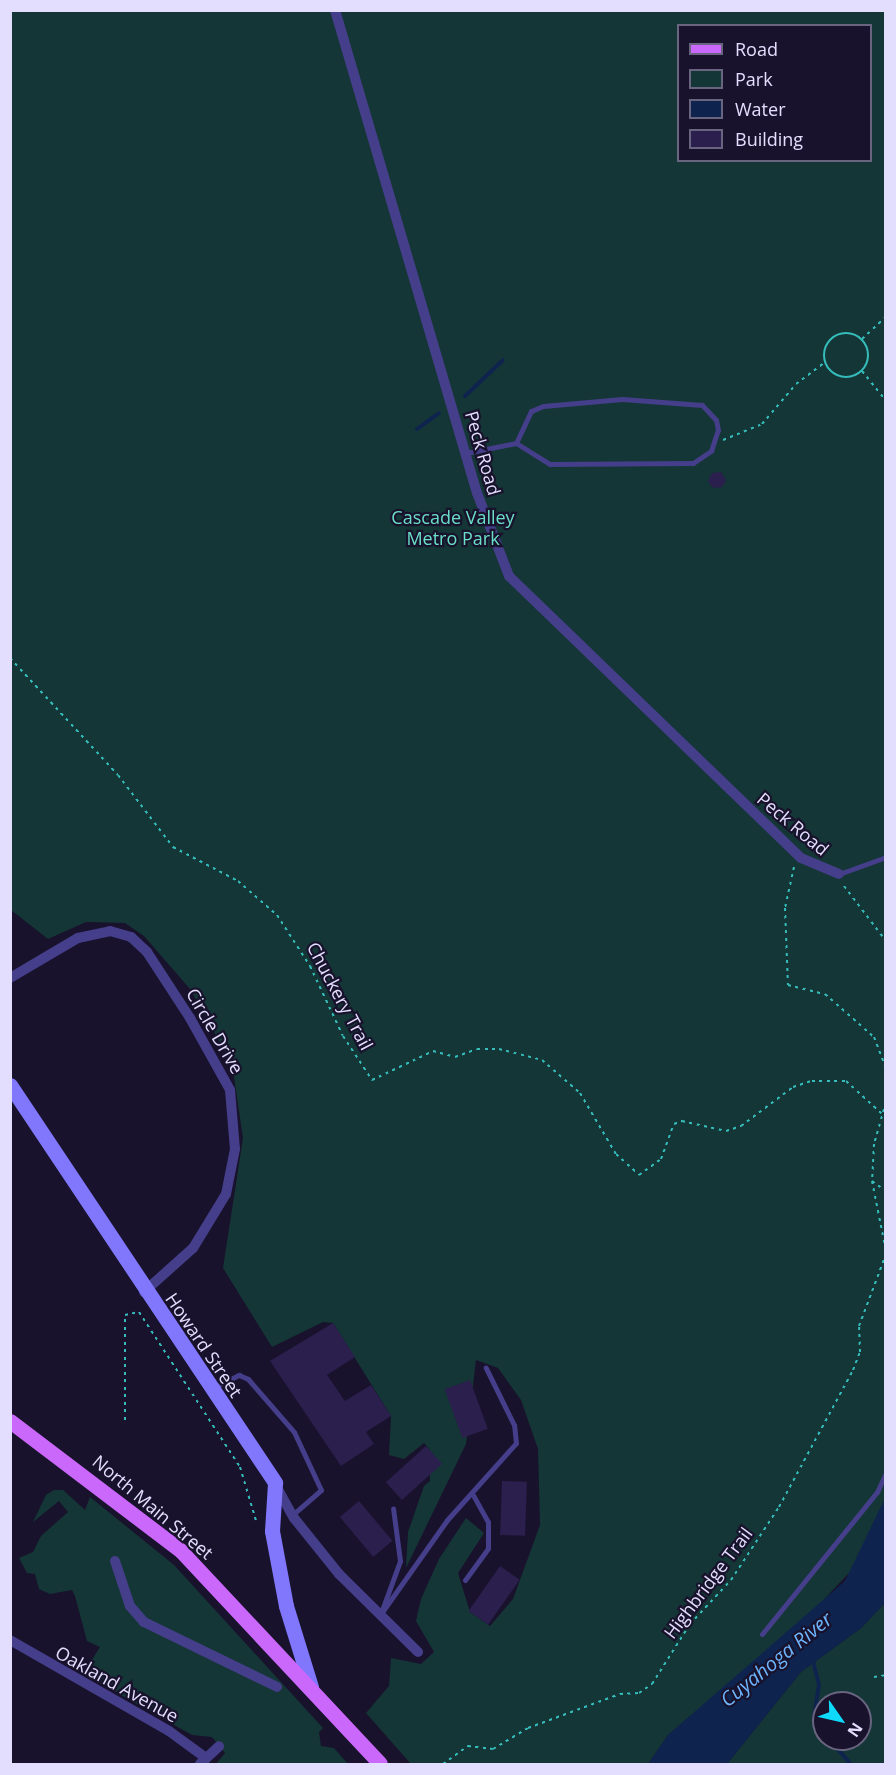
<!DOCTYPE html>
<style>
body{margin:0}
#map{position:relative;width:896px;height:1775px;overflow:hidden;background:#18122c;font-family:"Open Sans",sans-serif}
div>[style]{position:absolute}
.green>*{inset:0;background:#153636}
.water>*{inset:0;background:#0e244f}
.stream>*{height:4px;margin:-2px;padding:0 2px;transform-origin:2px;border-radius:2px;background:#0e244f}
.building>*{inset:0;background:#2a1f4d;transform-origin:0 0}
.path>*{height:2px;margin-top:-1px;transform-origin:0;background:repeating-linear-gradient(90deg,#34bdbb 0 3px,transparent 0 7.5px)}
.path>.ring{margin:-1px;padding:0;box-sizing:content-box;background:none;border:2px solid #34bdbb;border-radius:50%}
.service>*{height:5px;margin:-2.5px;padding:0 2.5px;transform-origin:2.5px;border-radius:2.5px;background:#453e8a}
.minor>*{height:10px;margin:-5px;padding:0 5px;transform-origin:5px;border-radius:5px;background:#453e8a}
.secondary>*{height:15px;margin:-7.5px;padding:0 7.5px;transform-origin:7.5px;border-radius:7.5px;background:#8077fd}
.primary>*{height:15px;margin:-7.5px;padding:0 7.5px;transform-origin:7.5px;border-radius:7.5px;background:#cb68fc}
span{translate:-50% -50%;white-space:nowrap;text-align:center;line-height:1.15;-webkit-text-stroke:4.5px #18122c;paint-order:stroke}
.street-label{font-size:18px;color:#e3defe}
.park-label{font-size:18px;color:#69dfc7}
.water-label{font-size:20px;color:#6eb4fc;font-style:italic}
.frame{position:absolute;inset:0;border:12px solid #e3defe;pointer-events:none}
.legend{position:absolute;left:677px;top:24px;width:195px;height:138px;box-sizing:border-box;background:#18122c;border:2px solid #696480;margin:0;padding:8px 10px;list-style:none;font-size:18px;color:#e3defe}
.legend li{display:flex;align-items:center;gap:12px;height:30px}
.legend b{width:30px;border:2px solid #696480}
.north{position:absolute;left:812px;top:1691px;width:60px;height:60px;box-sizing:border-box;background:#18122c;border:2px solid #696480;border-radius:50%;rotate:124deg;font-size:16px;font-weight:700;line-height:24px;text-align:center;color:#e3defe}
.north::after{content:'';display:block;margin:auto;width:21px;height:27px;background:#0ed9fb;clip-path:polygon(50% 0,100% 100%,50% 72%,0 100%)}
</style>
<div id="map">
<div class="green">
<div style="clip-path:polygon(evenodd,10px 11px,885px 11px,885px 1535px,812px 1612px,668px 1735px,648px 1764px,411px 1764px,366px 1713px,389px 1686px,391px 1658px,421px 1664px,434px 1652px,416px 1621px,421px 1599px,439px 1559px,466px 1518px,484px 1533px,458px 1573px,470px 1612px,490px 1626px,513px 1599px,540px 1525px,538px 1449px,521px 1400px,498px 1368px,476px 1360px,466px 1444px,406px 1568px,408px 1532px,424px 1486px,430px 1481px,430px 1450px,424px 1443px,404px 1459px,389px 1455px,391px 1416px,333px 1323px,323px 1322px,272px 1347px,223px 1268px,243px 1138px,232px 1064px,190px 989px,144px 936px,125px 923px,86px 922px,48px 939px,11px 910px,10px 11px,678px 26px,870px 26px,870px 160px,678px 160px,678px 26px)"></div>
<div style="clip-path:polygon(54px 1490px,63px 1490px,85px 1510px,90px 1497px,174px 1565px,323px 1728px,319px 1732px,321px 1746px,334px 1748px,348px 1764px,216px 1764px,225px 1753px,212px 1737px,192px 1735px,87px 1676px,85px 1671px,100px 1647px,87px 1641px,75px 1596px,72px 1590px,50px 1594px,39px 1589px,35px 1574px,27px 1573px,19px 1558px,33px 1552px,41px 1536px,68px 1512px,59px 1501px,33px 1522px,46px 1495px)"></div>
<div style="clip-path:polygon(evenodd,885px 1603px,885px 1764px,727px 1764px,801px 1672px,861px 1628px,885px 1603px,824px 1703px,860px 1703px,860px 1739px,824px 1739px,824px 1703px)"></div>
</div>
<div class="water">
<div style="clip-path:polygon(885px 1498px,885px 1603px,861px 1628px,801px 1672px,727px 1764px,648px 1764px,668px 1735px,845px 1581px)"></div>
</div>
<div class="stream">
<div style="left:465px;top:396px;width:52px;rotate:-43.5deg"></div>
<div style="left:417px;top:429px;width:27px;rotate:-36deg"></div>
<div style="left:813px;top:1661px;width:25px;rotate:76deg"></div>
<div style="left:819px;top:1685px;width:32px;rotate:99deg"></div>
<div style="left:814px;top:1717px;width:17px;rotate:54deg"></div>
<div style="left:829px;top:1739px;width:33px;rotate:49deg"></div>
</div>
<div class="building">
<div style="clip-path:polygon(721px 472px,726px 480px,722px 487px,713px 488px,708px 481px,712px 473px)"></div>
<div style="clip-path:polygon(333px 1323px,355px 1357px,327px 1375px,345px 1401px,371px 1385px,391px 1416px,366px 1432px,374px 1444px,341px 1466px,270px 1361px)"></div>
<div style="left:470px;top:1380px;width:52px;height:27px;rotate:70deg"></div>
<div style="left:426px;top:1446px;width:24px;height:54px;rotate:48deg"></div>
<div style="left:502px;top:1481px;width:25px;height:54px;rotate:2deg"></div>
<div style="left:359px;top:1501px;width:52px;height:25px;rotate:50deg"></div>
<div style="left:500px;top:1566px;width:24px;height:55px;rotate:35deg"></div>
</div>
<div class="path">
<div class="ring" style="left:824px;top:333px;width:42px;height:42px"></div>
<div style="left:862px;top:339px;width:33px;rotate:-43deg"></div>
<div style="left:862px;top:371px;width:38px;rotate:51deg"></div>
<div style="left:723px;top:440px;width:42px;rotate:-22.3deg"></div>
<div style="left:762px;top:424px;width:52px;rotate:-49.6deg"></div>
<div style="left:796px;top:384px;width:36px;rotate:-37deg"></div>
<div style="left:10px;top:658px;width:159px;rotate:47.3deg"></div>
<div style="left:118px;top:775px;width:91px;rotate:52.6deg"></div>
<div style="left:173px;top:847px;width:73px;rotate:27.6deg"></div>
<div style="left:238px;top:881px;width:52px;rotate:41.1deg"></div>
<div style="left:277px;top:915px;width:61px;rotate:57.1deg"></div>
<div style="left:310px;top:966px;width:77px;rotate:64.8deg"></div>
<div style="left:343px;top:1036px;width:53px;rotate:56.6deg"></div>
<div style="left:372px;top:1080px;width:68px;rotate:-25.4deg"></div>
<div style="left:433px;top:1051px;width:23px;rotate:15deg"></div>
<div style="left:455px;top:1057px;width:23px;rotate:-20deg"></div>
<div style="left:477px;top:1049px;width:22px"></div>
<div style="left:499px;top:1049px;width:44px;rotate:14.3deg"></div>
<div style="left:542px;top:1060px;width:50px;rotate:41deg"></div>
<div style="left:580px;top:1093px;width:71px;rotate:59.5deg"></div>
<div style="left:616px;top:1154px;width:31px;rotate:42deg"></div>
<div style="left:639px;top:1175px;width:27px;rotate:-36deg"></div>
<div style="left:661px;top:1159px;width:37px;rotate:-70deg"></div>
<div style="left:674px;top:1124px;width:9px;rotate:-21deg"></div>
<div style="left:682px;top:1121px;width:45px;rotate:12.8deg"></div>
<div style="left:726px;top:1131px;width:16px;rotate:-18deg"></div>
<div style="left:741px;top:1126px;width:65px;rotate:-36.9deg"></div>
<div style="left:793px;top:1087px;width:20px;rotate:-18deg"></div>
<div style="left:812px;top:1081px;width:34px"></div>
<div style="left:846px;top:1081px;width:49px;rotate:42.5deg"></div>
<div style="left:794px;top:867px;width:42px;rotate:102.4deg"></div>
<div style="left:785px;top:908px;width:77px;rotate:87.8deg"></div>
<div style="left:788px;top:985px;width:38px;rotate:14deg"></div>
<div style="left:825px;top:994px;width:65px;rotate:41.3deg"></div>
<div style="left:874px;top:1037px;width:33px;rotate:69deg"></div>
<div style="left:844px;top:886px;width:69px;rotate:52.6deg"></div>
<div style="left:886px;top:1102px;width:44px;rotate:105.9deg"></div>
<div style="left:874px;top:1144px;width:37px;rotate:93deg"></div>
<div style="left:872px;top:1181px;width:71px;rotate:78.7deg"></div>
<div style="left:872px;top:1181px;width:17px;rotate:36deg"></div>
<div style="left:125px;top:1420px;width:105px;rotate:-90deg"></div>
<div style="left:125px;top:1315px;width:14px;rotate:-12deg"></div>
<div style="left:139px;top:1312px;width:185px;rotate:56.9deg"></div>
<div style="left:240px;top:1467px;width:59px;rotate:73.4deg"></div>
<div style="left:874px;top:1677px;width:12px;rotate:-9deg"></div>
<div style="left:443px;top:1764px;width:31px;rotate:-36deg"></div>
<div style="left:468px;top:1746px;width:25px;rotate:7deg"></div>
<div style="left:493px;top:1749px;width:41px;rotate:-31deg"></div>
<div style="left:528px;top:1728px;width:98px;rotate:-20.3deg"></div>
<div style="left:620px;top:1694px;width:19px;rotate:-3deg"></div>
<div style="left:639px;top:1693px;width:16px;rotate:-35deg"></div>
<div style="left:652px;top:1684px;width:71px;rotate:-57.7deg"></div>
<div style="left:690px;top:1624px;width:60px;rotate:-47deg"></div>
<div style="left:731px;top:1580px;width:87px;rotate:-56.7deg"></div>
<div style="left:779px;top:1507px;width:156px;rotate:-61.6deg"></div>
<div style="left:853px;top:1370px;width:19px;rotate:-69deg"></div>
<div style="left:860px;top:1352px;width:26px;rotate:-92deg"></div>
<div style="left:859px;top:1326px;width:77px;rotate:-69.4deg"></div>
</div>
<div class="service">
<div style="left:466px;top:453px;width:51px;rotate:-11.3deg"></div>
<div style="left:516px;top:443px;width:40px;rotate:32deg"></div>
<div style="left:550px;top:464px;width:143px;rotate:-0.4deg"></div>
<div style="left:693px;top:463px;width:22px;rotate:-34deg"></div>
<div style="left:711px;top:451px;width:22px;rotate:-72deg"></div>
<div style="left:718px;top:430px;width:10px;rotate:-101deg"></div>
<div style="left:716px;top:420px;width:21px;rotate:-133deg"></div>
<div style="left:702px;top:405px;width:80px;rotate:-175.7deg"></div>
<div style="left:622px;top:399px;width:79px;rotate:174.9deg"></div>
<div style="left:543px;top:406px;width:13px;rotate:157deg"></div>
<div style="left:531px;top:411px;width:35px;rotate:115deg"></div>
<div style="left:839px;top:874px;width:50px;rotate:-19.9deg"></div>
<div style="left:215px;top:1387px;width:27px;rotate:-27deg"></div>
<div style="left:239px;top:1375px;width:10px;rotate:24deg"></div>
<div style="left:248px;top:1379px;width:70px;rotate:49deg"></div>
<div style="left:294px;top:1432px;width:64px;rotate:65deg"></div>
<div style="left:321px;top:1490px;width:38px;rotate:139deg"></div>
<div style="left:465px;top:1580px;width:39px;rotate:-54deg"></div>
<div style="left:488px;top:1548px;width:26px;rotate:-90deg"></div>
<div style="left:488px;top:1522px;width:31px;rotate:-119deg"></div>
<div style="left:382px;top:1610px;width:52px;rotate:-69.8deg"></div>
<div style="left:400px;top:1561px;width:53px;rotate:-97.5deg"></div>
<div style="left:380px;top:1615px;width:116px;rotate:-54.8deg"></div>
<div style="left:447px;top:1520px;width:103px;rotate:-48.1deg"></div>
<div style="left:516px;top:1443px;width:18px;rotate:-96deg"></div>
<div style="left:514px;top:1425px;width:64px;rotate:-116.2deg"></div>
<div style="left:762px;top:1634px;width:183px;rotate:-51deg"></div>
<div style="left:877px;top:1492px;width:21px;rotate:-65deg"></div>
</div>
<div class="minor">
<div style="left:335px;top:10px;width:503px;rotate:73.62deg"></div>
<div style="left:477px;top:493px;width:89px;rotate:68.9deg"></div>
<div style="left:509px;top:576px;width:406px;rotate:44deg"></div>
<div style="left:801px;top:858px;width:41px;rotate:22.8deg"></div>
<div style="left:10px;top:978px;width:79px;rotate:-30.5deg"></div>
<div style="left:78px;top:938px;width:33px;rotate:-12deg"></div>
<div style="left:110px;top:931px;width:22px;rotate:16deg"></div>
<div style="left:131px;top:937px;width:22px;rotate:43deg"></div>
<div style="left:147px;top:952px;width:79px;rotate:56.9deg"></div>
<div style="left:190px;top:1018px;width:82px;rotate:60.9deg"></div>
<div style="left:230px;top:1090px;width:59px;rotate:85.2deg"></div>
<div style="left:235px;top:1149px;width:46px;rotate:101.3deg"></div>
<div style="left:226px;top:1194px;width:63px;rotate:121.4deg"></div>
<div style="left:193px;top:1248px;width:66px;rotate:138.1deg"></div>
<div style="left:275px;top:1484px;width:39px;rotate:61deg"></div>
<div style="left:294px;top:1518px;width:72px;rotate:51.2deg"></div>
<div style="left:339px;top:1574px;width:111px;rotate:44.6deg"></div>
<div style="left:115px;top:1561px;width:47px;rotate:71.6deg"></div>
<div style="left:130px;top:1606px;width:21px;rotate:49deg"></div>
<div style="left:144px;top:1622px;width:148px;rotate:26deg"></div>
<div style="left:10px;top:1640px;width:183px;rotate:29.8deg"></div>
<div style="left:169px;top:1731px;width:46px;rotate:36.1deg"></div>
<div style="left:200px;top:1764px;width:26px;rotate:-43deg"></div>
</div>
<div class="secondary">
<div style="left:10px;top:1085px;width:478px;rotate:56.3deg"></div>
<div style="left:275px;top:1483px;width:48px;rotate:93.6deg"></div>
<div style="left:272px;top:1531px;width:76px;rotate:79.4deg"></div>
<div style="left:286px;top:1606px;width:85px;rotate:72.8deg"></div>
</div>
<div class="primary">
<div style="left:10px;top:1421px;width:215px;rotate:37.2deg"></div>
<div style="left:181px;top:1551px;width:291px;rotate:46.9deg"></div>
</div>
<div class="street-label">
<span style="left:483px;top:453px;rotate:74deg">Peck Road</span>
<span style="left:793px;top:824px;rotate:40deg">Peck Road</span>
<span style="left:340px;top:996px;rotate:62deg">Chuckery Trail</span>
<span style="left:215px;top:1031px;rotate:60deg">Circle Drive</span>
<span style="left:204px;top:1345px;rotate:56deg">Howard Street</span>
<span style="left:153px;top:1507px;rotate:40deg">North Main Street</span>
<span style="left:708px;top:1583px;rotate:-53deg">Highbridge Trail</span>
<span style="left:117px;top:1684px;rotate:29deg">Oakland Avenue</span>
</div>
<div class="park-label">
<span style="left:453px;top:528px">Cascade Valley<br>Metro Park</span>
</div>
<div class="water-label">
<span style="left:776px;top:1659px;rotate:-39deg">Cuyahoga River</span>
</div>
<div class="frame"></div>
<ul class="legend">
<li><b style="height:8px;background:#cb68fc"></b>Road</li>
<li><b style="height:16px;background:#153636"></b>Park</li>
<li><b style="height:16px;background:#0e244f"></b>Water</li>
<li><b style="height:16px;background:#2a1f4d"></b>Building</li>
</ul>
<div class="north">N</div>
</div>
